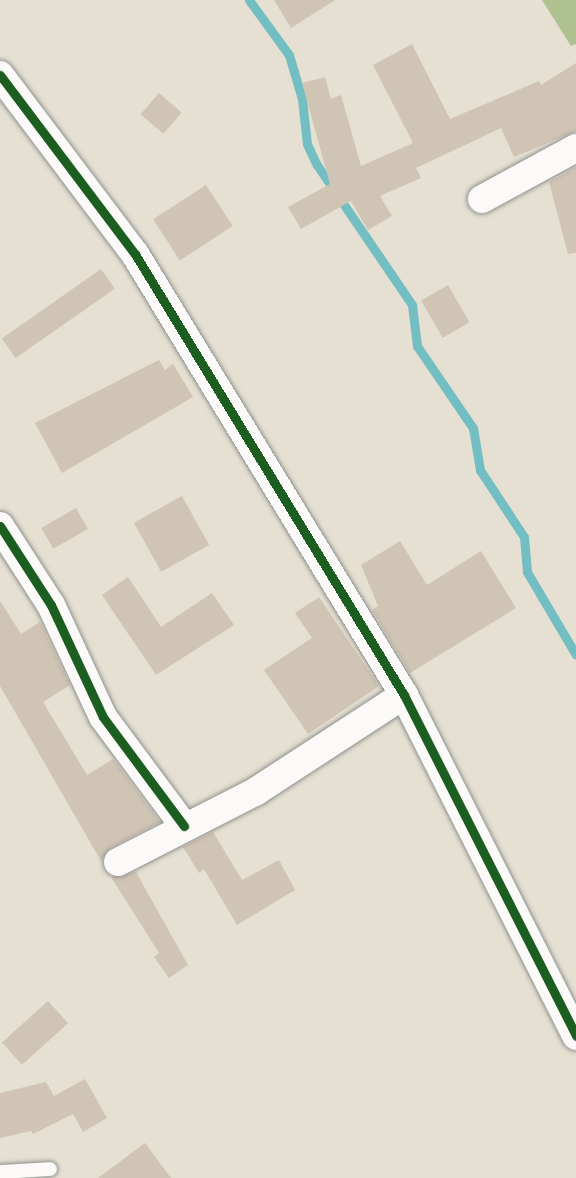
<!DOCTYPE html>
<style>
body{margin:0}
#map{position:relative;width:576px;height:1178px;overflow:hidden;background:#e5e0d1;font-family:Pangolin,sans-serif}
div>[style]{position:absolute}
.forest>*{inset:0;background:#afc191}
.stream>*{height:9px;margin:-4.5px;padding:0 4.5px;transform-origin:4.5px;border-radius:4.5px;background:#72bec2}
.building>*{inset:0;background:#d0c4b4;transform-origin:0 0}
.roads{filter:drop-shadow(0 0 2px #909191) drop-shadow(0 0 2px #909191)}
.service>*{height:14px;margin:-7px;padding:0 7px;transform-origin:7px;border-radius:7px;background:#fbfaf8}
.minor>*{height:28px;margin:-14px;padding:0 14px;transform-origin:14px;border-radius:14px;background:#fbfaf8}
.cycleway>*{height:9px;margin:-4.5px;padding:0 4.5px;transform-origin:4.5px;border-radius:4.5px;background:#1b5e20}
span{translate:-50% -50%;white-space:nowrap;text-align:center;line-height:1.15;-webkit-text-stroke:7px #f6f6f2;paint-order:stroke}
</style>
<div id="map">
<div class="forest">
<div style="clip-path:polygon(542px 0,576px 0,576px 44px,571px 46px)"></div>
</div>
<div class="stream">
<div style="left:249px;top:0;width:68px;rotate:54deg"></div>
<div style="left:289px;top:55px;width:46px;rotate:73.5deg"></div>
<div style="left:302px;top:99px;width:45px;rotate:83.7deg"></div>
<div style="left:307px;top:144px;width:23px;rotate:65deg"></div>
<div style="left:317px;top:165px;width:169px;rotate:55.8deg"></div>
<div style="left:412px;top:305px;width:41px;rotate:83deg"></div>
<div style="left:417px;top:346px;width:99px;rotate:55.7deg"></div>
<div style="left:473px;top:428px;width:43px;rotate:80.5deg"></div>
<div style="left:480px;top:470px;width:80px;rotate:56.7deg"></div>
<div style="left:524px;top:537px;width:35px;rotate:85deg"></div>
<div style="left:527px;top:572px;width:96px;rotate:59.4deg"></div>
</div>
<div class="building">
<div style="clip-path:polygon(274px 0,335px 0,291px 28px)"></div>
<div style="clip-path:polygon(412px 44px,450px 119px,539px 81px,541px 85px,576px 63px,576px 131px,514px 157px,501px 128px,416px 168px,421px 178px,380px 196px,392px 216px,368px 230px,351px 201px,301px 229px,288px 207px,330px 184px,302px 83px,325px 77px,331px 99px,341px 95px,361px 166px,413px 143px,373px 65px)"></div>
<div style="left:159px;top:93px;width:30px;height:28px;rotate:41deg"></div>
<div style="clip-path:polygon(576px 167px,576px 253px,568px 254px,549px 182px)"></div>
<div style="left:206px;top:185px;width:49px;height:63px;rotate:57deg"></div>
<div style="left:101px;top:269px;width:24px;height:121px;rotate:55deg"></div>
<div style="left:448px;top:285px;width:43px;height:31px;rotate:60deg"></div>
<div style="clip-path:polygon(159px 360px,165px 370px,173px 364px,193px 397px,62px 473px,35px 423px)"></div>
<div style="left:182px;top:496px;width:56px;height:55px;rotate:61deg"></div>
<div style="left:76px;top:508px;width:24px;height:40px;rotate:60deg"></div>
<div style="clip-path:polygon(400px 541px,427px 585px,481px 551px,516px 608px,410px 673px,372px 610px,378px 606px,361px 565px)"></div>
<div style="clip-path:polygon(128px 577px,161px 627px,212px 593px,234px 625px,156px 675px,102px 595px)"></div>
<div style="clip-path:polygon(319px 597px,379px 686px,308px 734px,264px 670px,312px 638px,295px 613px)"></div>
<div style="clip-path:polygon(0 601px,21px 634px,40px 622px,70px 685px,43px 702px,87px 775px,113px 759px,160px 822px,110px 848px,101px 861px,0 686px)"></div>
<div style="clip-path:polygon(213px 832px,242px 880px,279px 860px,295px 890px,237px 925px,204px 869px,199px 873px,183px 847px)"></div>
<div style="clip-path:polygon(136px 872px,188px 965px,169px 978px,154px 957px,159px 953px,111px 877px)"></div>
<div style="left:48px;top:1001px;width:30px;height:62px;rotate:48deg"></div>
<div style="clip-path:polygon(85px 1079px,107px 1118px,83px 1132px,73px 1114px,33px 1134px,31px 1131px,0 1138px,0 1093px,46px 1082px,54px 1096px)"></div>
<div style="clip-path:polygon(145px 1143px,171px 1178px,98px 1178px)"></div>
</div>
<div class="roads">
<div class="service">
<div style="left:0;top:1172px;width:50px;rotate:-3.4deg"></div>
</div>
<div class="minor">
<div style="left:0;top:75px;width:224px;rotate:53deg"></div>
<div style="left:135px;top:254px;width:517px;rotate:58.62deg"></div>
<div style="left:404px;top:695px;width:382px;rotate:63.2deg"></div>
<div style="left:482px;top:199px;width:107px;rotate:-28.5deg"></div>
<div style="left:0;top:526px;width:94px;rotate:57.2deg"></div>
<div style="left:51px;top:605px;width:123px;rotate:65.1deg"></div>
<div style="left:103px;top:717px;width:136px;rotate:53.4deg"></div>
<div style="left:118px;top:862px;width:154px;rotate:-27.1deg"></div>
<div style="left:255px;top:792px;width:178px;rotate:-33.1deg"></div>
</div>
</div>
<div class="cycleway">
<div style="left:0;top:75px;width:224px;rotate:53deg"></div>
<div style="left:135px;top:254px;width:517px;rotate:58.62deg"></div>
<div style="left:404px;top:695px;width:382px;rotate:63.2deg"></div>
<div style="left:0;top:526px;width:94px;rotate:57.2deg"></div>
<div style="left:51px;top:605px;width:123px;rotate:65.1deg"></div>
<div style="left:103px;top:717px;width:136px;rotate:53.4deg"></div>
</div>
</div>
